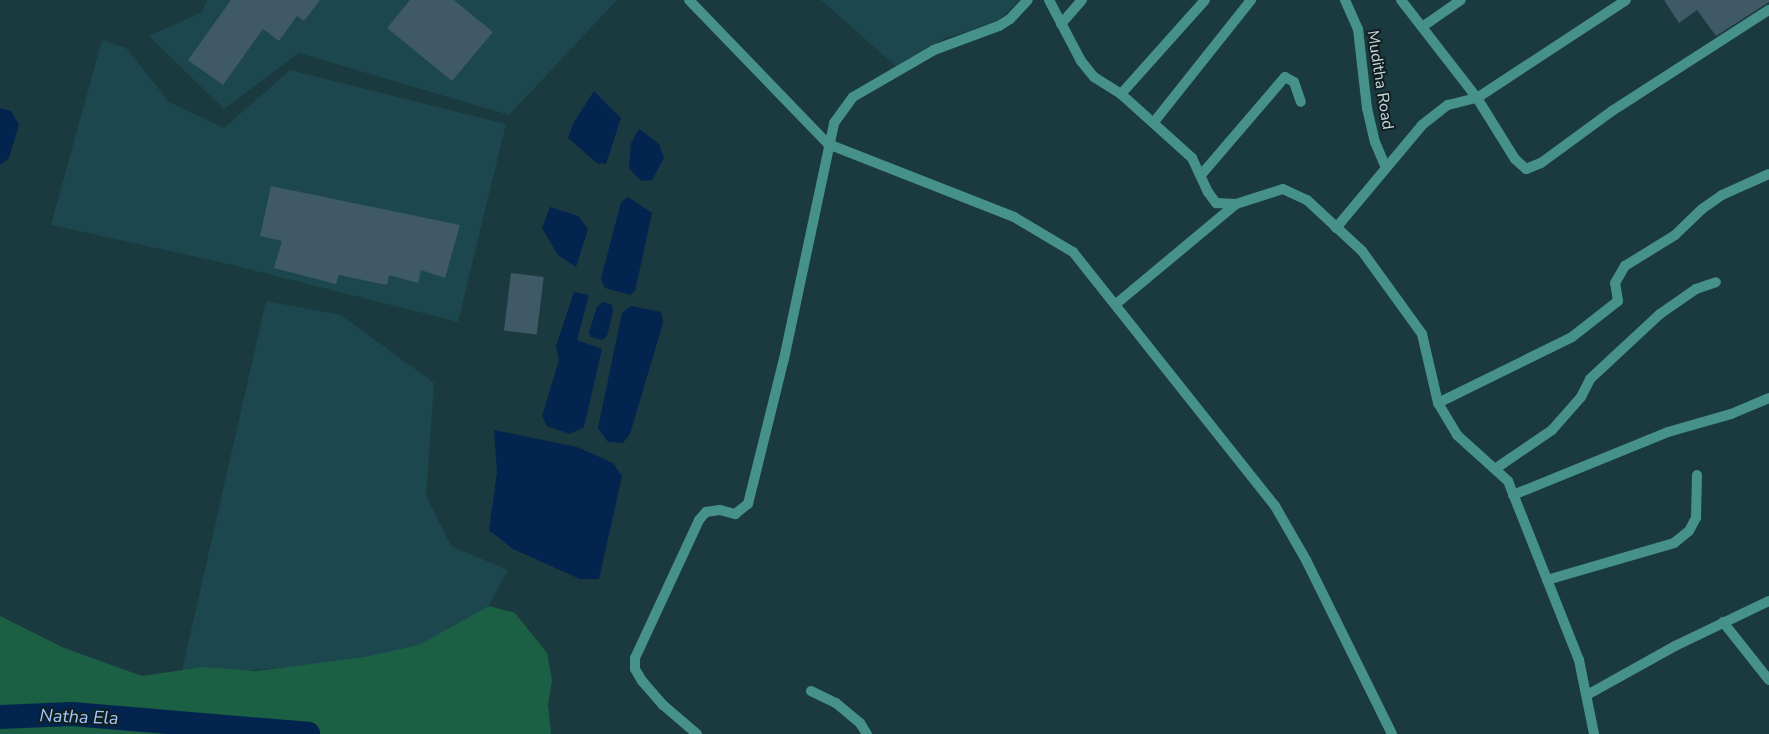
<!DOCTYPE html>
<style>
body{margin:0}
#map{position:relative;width:1769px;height:734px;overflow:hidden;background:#1a3a3f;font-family:"Nunito Sans",sans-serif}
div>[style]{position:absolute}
.built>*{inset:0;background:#1c474e}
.green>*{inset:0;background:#1b6045}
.water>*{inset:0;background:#02244e}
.river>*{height:24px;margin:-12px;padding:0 12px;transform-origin:12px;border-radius:12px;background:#02244e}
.building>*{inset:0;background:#3f5967;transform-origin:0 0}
.minor>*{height:10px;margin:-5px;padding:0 5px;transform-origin:5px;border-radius:5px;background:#46928a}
span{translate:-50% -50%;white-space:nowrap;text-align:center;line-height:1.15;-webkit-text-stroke:4px #111f21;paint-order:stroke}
.street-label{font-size:16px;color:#cadbdf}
.water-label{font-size:18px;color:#a1c7fb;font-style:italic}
</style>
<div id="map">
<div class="built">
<div style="clip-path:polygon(207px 0,617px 0,509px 115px,299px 53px,224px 109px,149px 36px,202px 12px)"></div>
<div style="clip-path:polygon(821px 0,1019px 0,998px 22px,945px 38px,899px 69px)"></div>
<div style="clip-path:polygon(102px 40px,126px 48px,169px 102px,224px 128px,290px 70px,506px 124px,458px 322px,220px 262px,51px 225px)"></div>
<div style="clip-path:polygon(266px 301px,341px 315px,434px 383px,426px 496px,451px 546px,508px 570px,462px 655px,181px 675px)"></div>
</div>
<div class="green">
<div style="clip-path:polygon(489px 606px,515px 613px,547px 653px,552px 680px,548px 705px,551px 734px,0 734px,0 616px,64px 648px,142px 676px,203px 667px,257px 671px,365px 657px,419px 645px)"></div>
</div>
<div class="water">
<div style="clip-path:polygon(594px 91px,621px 118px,606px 164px,597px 163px,568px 138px,574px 122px)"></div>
<div style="clip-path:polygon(0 108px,11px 111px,19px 125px,9px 158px,0 165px)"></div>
<div style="clip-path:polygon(639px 129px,659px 144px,664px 158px,652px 180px,641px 181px,629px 168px,631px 143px)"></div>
<div style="clip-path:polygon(628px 197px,652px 213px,635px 291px,630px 295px,605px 288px,601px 279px,621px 202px)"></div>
<div style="clip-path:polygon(550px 207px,578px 216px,588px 229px,576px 267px,558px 255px,542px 228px)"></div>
<div style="clip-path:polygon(574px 292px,589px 295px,577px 340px,602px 349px,584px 427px,570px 434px,547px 426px,542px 416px,559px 360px,556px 346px)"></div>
<div style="clip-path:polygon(603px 302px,612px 305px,613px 312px,607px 336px,602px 340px,591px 337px,589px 332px,597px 307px)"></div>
<div style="clip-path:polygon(631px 306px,661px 312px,663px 323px,630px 434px,623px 443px,608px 442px,598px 428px,622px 313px)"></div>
<div style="clip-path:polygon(494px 430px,577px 447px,613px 463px,622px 476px,599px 579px,580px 579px,513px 549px,489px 530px,497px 473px)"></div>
</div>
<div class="river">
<div style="left:0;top:717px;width:72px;rotate:-2.4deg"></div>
<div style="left:72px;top:714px;width:237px;rotate:4.8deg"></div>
</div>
<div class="building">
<div style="clip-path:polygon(231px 0,320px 0,304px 21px,297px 16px,279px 41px,263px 29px,223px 85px,188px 60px)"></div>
<div style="clip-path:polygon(410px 0,454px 0,493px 32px,452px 81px,387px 28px)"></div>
<div style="clip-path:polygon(1664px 0,1769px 0,1769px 2px,1716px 36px,1697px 10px,1679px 23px)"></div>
<div style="clip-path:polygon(271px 186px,460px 225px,445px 278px,421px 270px,418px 283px,389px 275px,387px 285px,339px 275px,336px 284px,274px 268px,282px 241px,260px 236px)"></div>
<div style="left:511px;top:273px;width:33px;height:58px;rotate:7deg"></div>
</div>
<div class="minor">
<div style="left:689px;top:0;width:200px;rotate:46deg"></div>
<div style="left:828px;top:144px;width:200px;rotate:21.4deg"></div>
<div style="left:1014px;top:217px;width:69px;rotate:30.7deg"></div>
<div style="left:1073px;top:252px;width:325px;rotate:51.5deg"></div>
<div style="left:1275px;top:506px;width:62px;rotate:60.1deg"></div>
<div style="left:1306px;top:560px;width:194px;rotate:63.7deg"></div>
<div style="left:1049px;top:0;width:69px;rotate:62.3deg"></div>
<div style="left:1081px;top:61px;width:21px;rotate:51deg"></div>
<div style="left:1094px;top:77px;width:32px;rotate:32deg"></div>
<div style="left:1121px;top:94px;width:96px;rotate:42deg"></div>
<div style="left:1192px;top:158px;width:38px;rotate:65deg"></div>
<div style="left:1208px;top:192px;width:14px;rotate:54deg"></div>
<div style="left:1216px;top:203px;width:20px;rotate:3deg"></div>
<div style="left:1236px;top:204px;width:49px;rotate:-17.7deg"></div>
<div style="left:1283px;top:189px;width:26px;rotate:25deg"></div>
<div style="left:1307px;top:200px;width:75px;rotate:42.8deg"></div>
<div style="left:1362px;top:251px;width:102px;rotate:54.1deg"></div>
<div style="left:1422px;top:334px;width:71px;rotate:76.9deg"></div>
<div style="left:1438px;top:403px;width:37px;rotate:59deg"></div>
<div style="left:1457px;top:435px;width:69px;rotate:42deg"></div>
<div style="left:1508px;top:481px;width:193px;rotate:68.4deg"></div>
<div style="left:1579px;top:660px;width:76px;rotate:78.5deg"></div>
<div style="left:1345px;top:0;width:32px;rotate:66deg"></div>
<div style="left:1358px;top:29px;width:80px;rotate:83.5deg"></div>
<div style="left:1367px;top:108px;width:35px;rotate:77deg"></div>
<div style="left:1375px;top:142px;width:25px;rotate:67deg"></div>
<div style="left:1401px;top:0;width:124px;rotate:52.2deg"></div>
<div style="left:1477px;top:98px;width:72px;rotate:58.1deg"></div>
<div style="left:1515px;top:159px;width:15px;rotate:42deg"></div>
<div style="left:1526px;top:169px;width:16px;rotate:-22deg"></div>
<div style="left:1541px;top:163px;width:88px;rotate:-36.2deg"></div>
<div style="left:1612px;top:111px;width:187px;rotate:-32.8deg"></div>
<div style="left:1061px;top:24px;width:32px;rotate:-49deg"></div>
<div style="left:1422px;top:27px;width:47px;rotate:-34.7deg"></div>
<div style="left:1121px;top:94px;width:126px;rotate:-48.2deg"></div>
<div style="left:1154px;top:122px;width:156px;rotate:-51.5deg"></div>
<div style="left:1201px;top:175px;width:129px;rotate:-49.4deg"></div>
<div style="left:1285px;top:77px;width:10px;rotate:29deg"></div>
<div style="left:1294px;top:82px;width:21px;rotate:71deg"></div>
<div style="left:1336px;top:228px;width:134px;rotate:-50.1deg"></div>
<div style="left:1422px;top:125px;width:33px;rotate:-38deg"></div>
<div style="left:1448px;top:105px;width:30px;rotate:-14deg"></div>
<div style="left:1477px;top:98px;width:178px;rotate:-33.3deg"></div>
<div style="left:1116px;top:304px;width:156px;rotate:-39.8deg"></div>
<div style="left:1438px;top:403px;width:149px;rotate:-26.2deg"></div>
<div style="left:1572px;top:337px;width:58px;rotate:-38deg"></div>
<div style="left:1618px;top:301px;width:18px;rotate:-99deg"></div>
<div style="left:1615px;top:283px;width:20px;rotate:-60deg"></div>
<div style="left:1625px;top:266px;width:59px;rotate:-31.8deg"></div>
<div style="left:1675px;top:235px;width:37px;rotate:-44deg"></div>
<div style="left:1702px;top:209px;width:24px;rotate:-35deg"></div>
<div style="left:1722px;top:195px;width:51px;rotate:-24.1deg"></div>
<div style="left:1495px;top:469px;width:69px;rotate:-34.4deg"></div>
<div style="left:1552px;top:430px;width:44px;rotate:-48.7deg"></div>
<div style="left:1581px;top:397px;width:20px;rotate:-63deg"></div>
<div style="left:1590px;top:379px;width:96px;rotate:-42.9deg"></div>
<div style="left:1660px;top:314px;width:44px;rotate:-34.8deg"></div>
<div style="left:1696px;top:289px;width:21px;rotate:-19deg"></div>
<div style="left:1513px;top:495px;width:167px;rotate:-22.1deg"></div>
<div style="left:1668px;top:432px;width:66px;rotate:-15.9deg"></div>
<div style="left:1731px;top:414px;width:41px;rotate:-22.8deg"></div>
<div style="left:1547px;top:580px;width:132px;rotate:-16.2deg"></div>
<div style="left:1674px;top:543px;width:19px;rotate:-39deg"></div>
<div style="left:1689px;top:531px;width:15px;rotate:-62deg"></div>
<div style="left:1696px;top:518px;width:43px;rotate:-88.7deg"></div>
<div style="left:1723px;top:622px;width:74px;rotate:51.6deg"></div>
<div style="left:811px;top:691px;width:28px;rotate:26deg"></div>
<div style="left:836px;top:703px;width:31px;rotate:40deg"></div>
<div style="left:860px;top:723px;width:13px;rotate:58deg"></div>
<div style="left:1587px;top:695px;width:101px;rotate:-29.1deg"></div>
<div style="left:1675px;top:646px;width:104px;rotate:-25.6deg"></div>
<div style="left:697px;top:734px;width:45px;rotate:-139.5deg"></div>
<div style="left:663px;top:705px;width:32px;rotate:-131deg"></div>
<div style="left:642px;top:681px;width:14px;rotate:-120deg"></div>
<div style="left:635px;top:669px;width:11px;rotate:-90deg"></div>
<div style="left:635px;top:658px;width:152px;rotate:-65.1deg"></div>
<div style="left:699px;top:520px;width:11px;rotate:-49deg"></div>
<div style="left:706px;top:512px;width:14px;rotate:-8deg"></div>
<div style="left:720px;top:510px;width:16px;rotate:15deg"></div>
<div style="left:735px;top:514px;width:16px;rotate:-38deg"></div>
<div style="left:748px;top:504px;width:149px;rotate:-76.1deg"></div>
<div style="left:784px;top:359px;width:241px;rotate:-78deg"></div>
<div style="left:834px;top:123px;width:32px;rotate:-54deg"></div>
<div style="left:853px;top:97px;width:94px;rotate:-30.1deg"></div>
<div style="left:934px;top:50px;width:69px;rotate:-20.3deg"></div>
<div style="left:999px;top:26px;width:13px;rotate:-32deg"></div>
<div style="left:1010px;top:19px;width:26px;rotate:-47deg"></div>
</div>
<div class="street-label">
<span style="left:1380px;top:80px;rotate:81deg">Muditha Road</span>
</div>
<div class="water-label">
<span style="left:79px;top:717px;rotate:2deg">Natha Ela</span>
</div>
</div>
